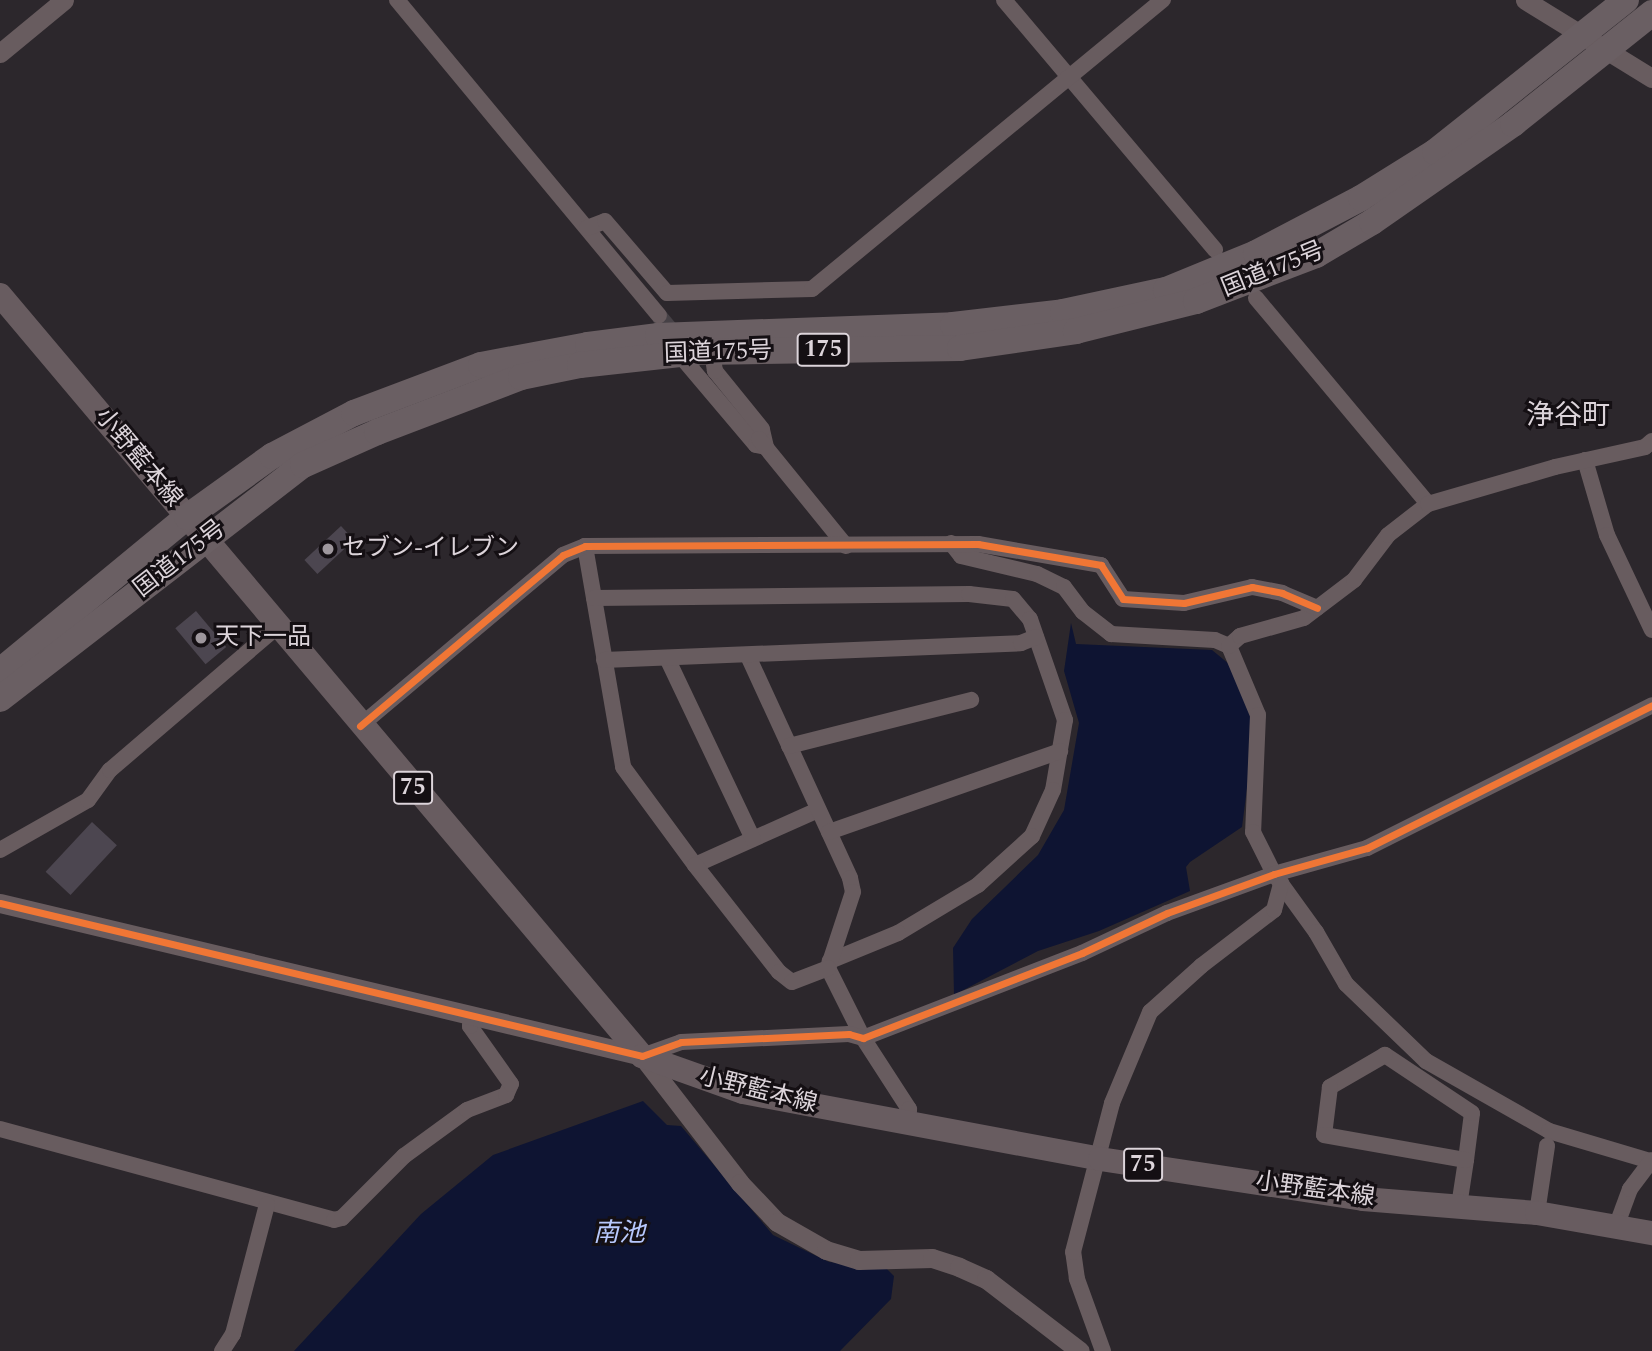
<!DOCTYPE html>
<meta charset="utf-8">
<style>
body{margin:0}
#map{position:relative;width:1652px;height:1351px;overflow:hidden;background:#2c272c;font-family:Spectral,"Noto Sans JP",serif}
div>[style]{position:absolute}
.water>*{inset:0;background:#0e1432}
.building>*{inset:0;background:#4c4650;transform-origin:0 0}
.minor-tunnel>*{height:16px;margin-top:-8px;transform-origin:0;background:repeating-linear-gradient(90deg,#464146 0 16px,transparent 0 24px)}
.minor>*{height:16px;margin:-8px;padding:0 8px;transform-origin:8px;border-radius:8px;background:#685c5f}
.tertiary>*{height:19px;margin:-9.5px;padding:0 9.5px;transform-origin:9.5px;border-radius:9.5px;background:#685c5f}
.primary>*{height:24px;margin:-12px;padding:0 12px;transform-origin:12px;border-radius:12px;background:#685c60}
.trunk>*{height:26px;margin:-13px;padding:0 13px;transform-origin:13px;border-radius:13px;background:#6a5f63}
.cycleway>*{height:7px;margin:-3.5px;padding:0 3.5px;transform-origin:3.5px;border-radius:3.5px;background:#f07635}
.dots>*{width:19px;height:19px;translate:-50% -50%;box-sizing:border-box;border:4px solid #140f13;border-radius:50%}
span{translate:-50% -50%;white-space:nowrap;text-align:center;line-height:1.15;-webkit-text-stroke:6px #140f13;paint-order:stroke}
.shield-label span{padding:2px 5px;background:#140f13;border:2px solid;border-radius:5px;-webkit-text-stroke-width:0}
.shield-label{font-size:23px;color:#dcd4da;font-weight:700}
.street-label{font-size:24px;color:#dcd4da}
.poi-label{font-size:24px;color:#dcd4da}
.left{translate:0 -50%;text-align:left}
.water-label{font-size:26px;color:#b7c8fc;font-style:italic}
.quarter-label{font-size:28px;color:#dcd4da}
</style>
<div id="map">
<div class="water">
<div style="clip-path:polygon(1071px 623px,1076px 644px,1212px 650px,1229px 664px,1250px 715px,1251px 757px,1242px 827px,1190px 862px,1186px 867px,1190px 891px,1099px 931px,1038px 951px,954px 995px,953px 948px,972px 919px,1038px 855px,1064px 810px,1079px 723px,1064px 671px)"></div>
<div style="clip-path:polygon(643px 1101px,667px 1125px,681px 1126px,773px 1235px,829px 1262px,885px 1267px,894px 1276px,891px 1299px,840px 1351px,294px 1351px,421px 1214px,493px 1155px)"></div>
</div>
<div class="building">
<div style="left:341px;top:526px;width:19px;height:50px;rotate:47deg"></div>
<div style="left:196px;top:611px;width:47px;height:27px;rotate:50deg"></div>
<div style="left:92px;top:822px;width:34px;height:68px;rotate:43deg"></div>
</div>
<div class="minor-tunnel">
<div style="left:659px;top:316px;width:72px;rotate:50.1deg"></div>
</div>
<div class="minor">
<div style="left:397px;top:0;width:410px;rotate:50.3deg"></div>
<div style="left:1004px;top:0;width:327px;rotate:49.8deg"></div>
<div style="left:587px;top:228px;width:19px;rotate:-21deg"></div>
<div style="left:605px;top:221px;width:95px;rotate:49.3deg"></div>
<div style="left:667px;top:293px;width:145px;rotate:-1.6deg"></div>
<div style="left:812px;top:289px;width:455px;rotate:-39.5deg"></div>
<div style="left:1256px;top:298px;width:268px;rotate:50.1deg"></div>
<div style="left:679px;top:354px;width:119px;rotate:49.8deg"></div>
<div style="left:756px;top:445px;width:10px;rotate:11deg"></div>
<div style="left:766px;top:447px;width:18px;rotate:-103deg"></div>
<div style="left:762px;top:429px;width:75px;rotate:-129deg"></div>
<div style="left:715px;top:371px;width:19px;rotate:-99deg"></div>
<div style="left:759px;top:439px;width:138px;rotate:50.9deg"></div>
<div style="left:1585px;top:460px;width:78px;rotate:73.7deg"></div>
<div style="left:1607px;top:535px;width:105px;rotate:64.7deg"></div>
<div style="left:951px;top:543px;width:16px;rotate:52deg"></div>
<div style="left:961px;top:556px;width:78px;rotate:13.3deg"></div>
<div style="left:1037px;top:574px;width:30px;rotate:26deg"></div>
<div style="left:1064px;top:587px;width:31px;rotate:53deg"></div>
<div style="left:1083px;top:612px;width:36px;rotate:38deg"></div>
<div style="left:1111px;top:634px;width:104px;rotate:3.3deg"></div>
<div style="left:1215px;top:640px;width:15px;rotate:23deg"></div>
<div style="left:1229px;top:646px;width:75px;rotate:67.2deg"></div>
<div style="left:1258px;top:715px;width:117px;rotate:92.4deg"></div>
<div style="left:1253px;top:832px;width:47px;rotate:63.4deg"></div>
<div style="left:1274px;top:874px;width:72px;rotate:54.1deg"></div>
<div style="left:1316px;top:932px;width:60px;rotate:60deg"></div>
<div style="left:1346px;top:984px;width:111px;rotate:43.9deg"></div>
<div style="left:1426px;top:1061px;width:142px;rotate:29.6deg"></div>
<div style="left:1549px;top:1131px;width:105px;rotate:16.5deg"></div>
<div style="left:585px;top:546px;width:224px;rotate:80.2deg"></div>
<div style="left:623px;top:767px;width:122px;rotate:53.7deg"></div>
<div style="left:695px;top:865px;width:135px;rotate:-24.1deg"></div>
<div style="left:594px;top:598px;width:375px;rotate:-0.6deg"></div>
<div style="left:969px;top:594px;width:44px;rotate:6.5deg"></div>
<div style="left:1013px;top:599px;width:26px;rotate:50deg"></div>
<div style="left:1030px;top:619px;width:107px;rotate:70.9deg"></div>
<div style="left:1065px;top:720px;width:71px;rotate:99.7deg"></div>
<div style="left:1053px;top:790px;width:51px;rotate:114.5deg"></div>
<div style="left:1032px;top:836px;width:73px;rotate:137.8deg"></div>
<div style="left:978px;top:885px;width:93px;rotate:149deg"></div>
<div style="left:898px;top:933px;width:74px;rotate:157.6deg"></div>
<div style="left:1229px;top:646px;width:15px;rotate:-42deg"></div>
<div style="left:1240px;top:636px;width:66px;rotate:-15.7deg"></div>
<div style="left:1304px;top:618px;width:63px;rotate:-37.2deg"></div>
<div style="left:1354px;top:580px;width:56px;rotate:-52.9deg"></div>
<div style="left:1388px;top:535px;width:51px;rotate:-37.8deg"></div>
<div style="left:1428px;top:504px;width:132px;rotate:-16.2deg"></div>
<div style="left:1555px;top:467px;width:92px;rotate:-12.5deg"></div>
<div style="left:1645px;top:447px;width:9px;rotate:-41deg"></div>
<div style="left:748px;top:656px;width:244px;rotate:65.3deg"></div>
<div style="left:850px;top:878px;width:14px;rotate:78deg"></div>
<div style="left:853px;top:892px;width:80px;rotate:108.2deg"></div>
<div style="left:828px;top:968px;width:78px;rotate:63.4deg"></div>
<div style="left:863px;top:1038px;width:85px;rotate:57.1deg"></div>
<div style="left:909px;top:1109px;width:15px;rotate:94deg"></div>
<div style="left:667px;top:658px;width:200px;rotate:64.6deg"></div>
<div style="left:604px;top:660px;width:417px;rotate:-2.3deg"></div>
<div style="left:1021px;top:643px;width:16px;rotate:-22deg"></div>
<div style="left:360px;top:726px;width:265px;rotate:-40.1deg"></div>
<div style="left:563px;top:555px;width:24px;rotate:-22deg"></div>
<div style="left:585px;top:546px;width:393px;rotate:-0.3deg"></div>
<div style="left:978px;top:544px;width:125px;rotate:9.7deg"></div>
<div style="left:1101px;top:565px;width:40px;rotate:57.1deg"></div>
<div style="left:1123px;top:599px;width:61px;rotate:3.8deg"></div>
<div style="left:1184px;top:603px;width:70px;rotate:-13.2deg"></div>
<div style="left:1252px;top:587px;width:31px;rotate:11deg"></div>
<div style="left:1282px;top:593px;width:38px;rotate:23deg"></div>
<div style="left:789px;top:746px;width:188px;rotate:-14.2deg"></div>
<div style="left:829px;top:832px;width:245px;rotate:-19.3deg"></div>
<div style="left:0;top:850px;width:101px;rotate:-29.6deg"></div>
<div style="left:88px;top:800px;width:37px;rotate:-54deg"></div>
<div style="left:110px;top:770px;width:220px;rotate:-40.6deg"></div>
<div style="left:695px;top:865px;width:136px;rotate:51.9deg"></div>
<div style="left:779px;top:972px;width:16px;rotate:38deg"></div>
<div style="left:792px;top:982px;width:39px;rotate:-21deg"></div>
<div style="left:642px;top:1056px;width:41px;rotate:-19.7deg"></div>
<div style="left:681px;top:1042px;width:168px;rotate:-2.7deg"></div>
<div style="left:849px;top:1034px;width:15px;rotate:16deg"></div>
<div style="left:863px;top:1038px;width:235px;rotate:-21.2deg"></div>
<div style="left:1082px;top:953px;width:94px;rotate:-25.2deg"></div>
<div style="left:1167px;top:913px;width:114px;rotate:-20deg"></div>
<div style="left:1274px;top:874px;width:97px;rotate:-15.6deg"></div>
<div style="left:1367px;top:848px;width:319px;rotate:-26.6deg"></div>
<div style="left:0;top:1129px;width:346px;rotate:15.2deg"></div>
<div style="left:334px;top:1220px;width:8px;rotate:-14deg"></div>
<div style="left:342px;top:1218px;width:88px;rotate:-45deg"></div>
<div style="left:404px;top:1156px;width:78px;rotate:-36.1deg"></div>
<div style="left:467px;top:1110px;width:42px;rotate:-21deg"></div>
<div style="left:506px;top:1095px;width:12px;rotate:-66deg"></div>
<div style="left:511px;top:1084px;width:71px;rotate:-125.3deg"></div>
<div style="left:470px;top:1026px;width:9px;rotate:-84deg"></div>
<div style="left:1459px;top:1206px;width:47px;rotate:-81.3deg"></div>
<div style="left:1466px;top:1160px;width:47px;rotate:-82.7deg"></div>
<div style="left:1472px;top:1113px;width:105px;rotate:-146.3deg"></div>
<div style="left:1385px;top:1055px;width:64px;rotate:149.8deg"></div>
<div style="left:1330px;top:1087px;width:48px;rotate:97.1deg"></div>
<div style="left:1324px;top:1135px;width:144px;rotate:10deg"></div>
<div style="left:1537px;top:1213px;width:68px;rotate:-81.5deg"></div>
<div style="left:1616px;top:1227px;width:40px;rotate:-69.8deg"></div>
<div style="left:1630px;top:1189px;width:36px;rotate:-53deg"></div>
<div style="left:222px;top:1351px;width:20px;rotate:-57deg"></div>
<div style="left:233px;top:1334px;width:134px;rotate:-75.3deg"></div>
<div style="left:1103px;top:1351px;width:77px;rotate:-109.9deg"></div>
<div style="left:1077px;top:1279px;width:27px;rotate:-98deg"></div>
<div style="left:1073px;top:1252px;width:154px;rotate:-75.3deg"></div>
<div style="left:1112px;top:1103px;width:99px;rotate:-67.3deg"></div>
<div style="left:1150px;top:1012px;width:69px;rotate:-42deg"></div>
<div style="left:1201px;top:966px;width:92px;rotate:-37.5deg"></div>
<div style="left:1274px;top:910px;width:28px;rotate:-75deg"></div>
</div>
<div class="tertiary">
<div style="left:1525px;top:0;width:149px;rotate:31.6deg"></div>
<div style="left:0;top:53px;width:83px;rotate:-39.6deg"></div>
<div style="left:0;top:903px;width:660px;rotate:13.4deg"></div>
<div style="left:642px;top:1056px;width:160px;rotate:52.3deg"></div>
<div style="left:740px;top:1183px;width:54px;rotate:46.5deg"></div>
<div style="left:777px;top:1222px;width:56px;rotate:29.7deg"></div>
<div style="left:826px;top:1250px;width:34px;rotate:17deg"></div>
<div style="left:859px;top:1260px;width:73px;rotate:-1.6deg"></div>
<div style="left:932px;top:1258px;width:28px;rotate:18deg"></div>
<div style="left:959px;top:1267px;width:30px;rotate:24deg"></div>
<div style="left:986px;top:1279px;width:118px;rotate:37.5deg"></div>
</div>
<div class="primary">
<div style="left:0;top:295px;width:996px;rotate:49.85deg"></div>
<div style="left:642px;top:1056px;width:107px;rotate:19.6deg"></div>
<div style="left:743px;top:1092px;width:363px;rotate:10.6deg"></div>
<div style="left:1100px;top:1159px;width:266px;rotate:8.6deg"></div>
<div style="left:1363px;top:1199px;width:175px;rotate:4.6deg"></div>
<div style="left:1537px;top:1213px;width:117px;rotate:9.9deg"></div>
</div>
<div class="trunk">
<div style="left:0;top:671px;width:242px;rotate:-39.5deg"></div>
<div style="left:187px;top:517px;width:105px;rotate:-35.7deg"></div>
<div style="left:272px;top:456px;width:93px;rotate:-27.7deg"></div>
<div style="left:354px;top:413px;width:136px;rotate:-20.7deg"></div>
<div style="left:481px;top:365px;width:109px;rotate:-10.6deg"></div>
<div style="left:588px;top:345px;width:71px;rotate:-7.3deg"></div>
<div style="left:658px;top:336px;width:295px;rotate:-2.1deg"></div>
<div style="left:953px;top:325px;width:111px;rotate:-6.7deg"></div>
<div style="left:1063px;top:312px;width:105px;rotate:-12.1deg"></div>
<div style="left:1166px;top:290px;width:97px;rotate:-22.3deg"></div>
<div style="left:1256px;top:253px;width:119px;rotate:-27.6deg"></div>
<div style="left:1361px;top:198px;width:87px;rotate:-31.9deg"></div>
<div style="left:1435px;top:152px;width:244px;rotate:-38.5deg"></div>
<div style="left:0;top:699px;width:383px;rotate:-37.7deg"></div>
<div style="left:303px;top:465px;width:81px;rotate:-24deg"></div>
<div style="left:377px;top:432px;width:154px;rotate:-20.9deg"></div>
<div style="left:521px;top:377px;width:60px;rotate:-11.5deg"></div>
<div style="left:580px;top:365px;width:121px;rotate:-6.2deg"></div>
<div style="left:700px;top:352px;width:260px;rotate:-0.9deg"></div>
<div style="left:960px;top:348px;width:117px;rotate:-8.3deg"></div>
<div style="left:1076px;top:331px;width:124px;rotate:-14deg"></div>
<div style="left:1196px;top:301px;width:129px;rotate:-21deg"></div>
<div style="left:1316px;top:255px;width:65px;rotate:-30.5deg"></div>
<div style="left:1372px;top:222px;width:172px;rotate:-34.8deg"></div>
<div style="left:1513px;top:124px;width:178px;rotate:-38.6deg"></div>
</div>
<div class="cycleway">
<div style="left:360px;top:726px;width:265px;rotate:-40.1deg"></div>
<div style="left:563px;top:555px;width:24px;rotate:-22deg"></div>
<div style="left:585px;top:546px;width:393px;rotate:-0.3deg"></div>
<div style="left:978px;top:544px;width:125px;rotate:9.7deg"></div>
<div style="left:1101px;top:565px;width:40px;rotate:57.1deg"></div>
<div style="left:1123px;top:599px;width:61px;rotate:3.8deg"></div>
<div style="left:1184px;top:603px;width:70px;rotate:-13.2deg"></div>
<div style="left:1252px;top:587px;width:31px;rotate:11deg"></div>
<div style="left:1282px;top:593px;width:38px;rotate:23deg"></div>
<div style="left:0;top:903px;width:660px;rotate:13.4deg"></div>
<div style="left:642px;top:1056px;width:41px;rotate:-19.7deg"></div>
<div style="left:681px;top:1042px;width:168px;rotate:-2.7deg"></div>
<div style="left:849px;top:1034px;width:15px;rotate:16deg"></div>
<div style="left:863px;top:1038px;width:235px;rotate:-21.2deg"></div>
<div style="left:1082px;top:953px;width:94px;rotate:-25.2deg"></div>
<div style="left:1167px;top:913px;width:114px;rotate:-20deg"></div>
<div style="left:1274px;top:874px;width:97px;rotate:-15.6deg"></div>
<div style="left:1367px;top:848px;width:319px;rotate:-26.6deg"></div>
</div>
<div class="dots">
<div style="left:328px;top:549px;background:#9e979d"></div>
<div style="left:201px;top:638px;background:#9e979d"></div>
</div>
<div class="shield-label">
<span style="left:823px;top:350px">175</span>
<span style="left:413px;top:788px">75</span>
<span style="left:1143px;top:1165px">75</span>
</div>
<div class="street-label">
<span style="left:1273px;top:270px;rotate:-22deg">国道175号</span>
<span style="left:718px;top:353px;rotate:-2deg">国道175号</span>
<span style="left:138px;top:458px;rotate:50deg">小野藍本線</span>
<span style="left:180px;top:559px;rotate:-38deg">国道175号</span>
<span style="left:758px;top:1091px;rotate:14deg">小野藍本線</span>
<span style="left:1315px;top:1190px;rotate:8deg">小野藍本線</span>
</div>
<div class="poi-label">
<span class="left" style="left:342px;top:549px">セブン-イレブン</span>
<span class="left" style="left:215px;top:638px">天下一品</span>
</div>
<div class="water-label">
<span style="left:619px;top:1234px">南池</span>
</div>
<div class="quarter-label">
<span style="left:1568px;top:416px">浄谷町</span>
</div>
</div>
